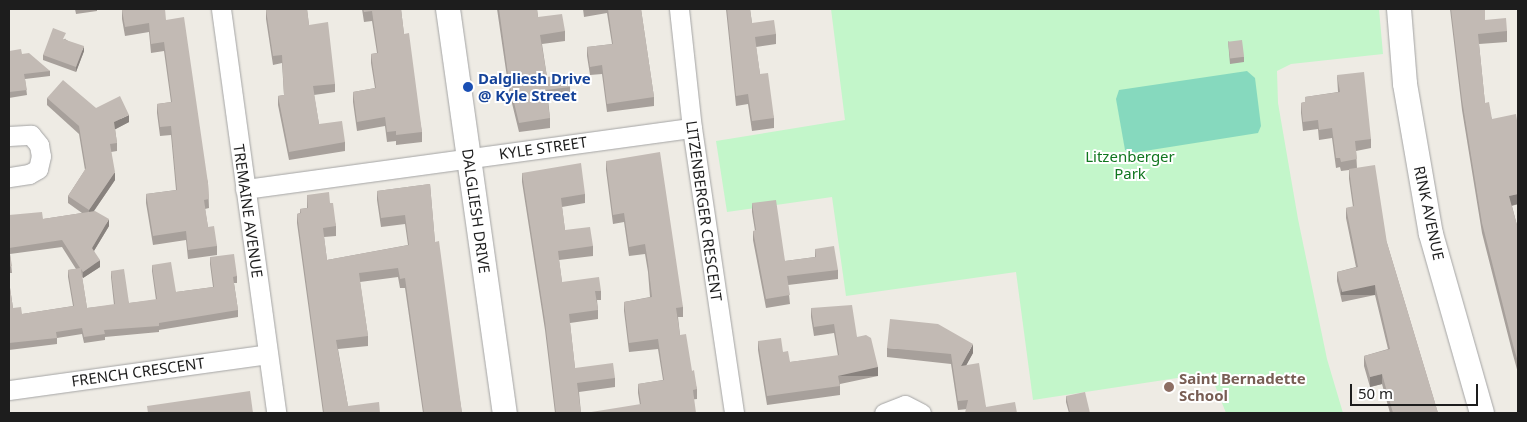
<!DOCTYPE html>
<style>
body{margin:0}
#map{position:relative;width:1527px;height:422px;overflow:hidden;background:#eeebe4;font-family:"Noto Sans",sans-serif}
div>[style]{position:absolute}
.park>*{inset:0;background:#c3f6ca}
.pitch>*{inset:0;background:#86d9be}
.roads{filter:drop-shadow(0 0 1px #a4a4a4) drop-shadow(0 0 1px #a4a4a4)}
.minor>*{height:19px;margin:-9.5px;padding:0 9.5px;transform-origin:9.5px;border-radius:9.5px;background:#fff}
.tertiary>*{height:24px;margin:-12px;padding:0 12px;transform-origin:12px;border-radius:12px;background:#fff}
.wall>*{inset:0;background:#a7a09b}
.shaded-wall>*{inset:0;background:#88827e;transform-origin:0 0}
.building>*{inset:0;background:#c2bab4;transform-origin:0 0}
.dots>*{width:14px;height:14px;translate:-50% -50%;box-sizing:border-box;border:2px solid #fff;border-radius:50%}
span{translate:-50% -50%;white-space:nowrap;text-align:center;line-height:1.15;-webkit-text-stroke:4px #fff;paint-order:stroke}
.transit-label{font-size:15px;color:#164399;font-weight:700}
.left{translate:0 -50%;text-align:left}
.street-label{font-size:15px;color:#1d1d1d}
.park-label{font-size:15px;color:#11761f}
.education-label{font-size:15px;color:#785e54;font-weight:700}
.frame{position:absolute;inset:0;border:10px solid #1d1d1d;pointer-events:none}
.scale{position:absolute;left:1350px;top:384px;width:128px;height:22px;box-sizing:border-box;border:2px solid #1d1d1d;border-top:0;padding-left:6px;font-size:15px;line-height:18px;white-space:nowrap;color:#1d1d1d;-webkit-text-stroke:4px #fff;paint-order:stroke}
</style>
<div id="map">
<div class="park">
<div style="clip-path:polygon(831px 9px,1379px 9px,1383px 54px,1291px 64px,1277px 71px,1278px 103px,1298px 219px,1327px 359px,1343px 413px,1226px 413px,1210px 373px,1033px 400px,1016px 272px,846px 296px,832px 197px,727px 212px,716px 141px,845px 120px)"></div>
</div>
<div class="pitch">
<div style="clip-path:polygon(1247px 71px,1255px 78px,1261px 126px,1258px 133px,1132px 153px,1125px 150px,1116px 99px,1119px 90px)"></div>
</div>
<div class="roads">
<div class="minor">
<div style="left:221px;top:9px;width:408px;rotate:82.2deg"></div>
<div style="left:679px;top:9px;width:120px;rotate:83.8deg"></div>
<div style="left:692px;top:128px;width:288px;rotate:81.6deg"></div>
<div style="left:9px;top:136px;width:22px;rotate:-3deg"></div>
<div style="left:31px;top:135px;width:13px;rotate:51deg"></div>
<div style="left:39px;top:145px;width:11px;rotate:80deg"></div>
<div style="left:41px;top:156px;width:13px;rotate:103deg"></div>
<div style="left:38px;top:169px;width:10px;rotate:151deg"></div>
<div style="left:29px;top:174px;width:20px;rotate:171deg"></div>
<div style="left:245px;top:189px;width:451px;rotate:-7.8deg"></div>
<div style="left:9px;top:390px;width:261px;rotate:-7.9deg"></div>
<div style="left:884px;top:413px;width:22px;rotate:-21deg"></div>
<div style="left:905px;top:405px;width:18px;rotate:27deg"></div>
</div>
<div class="tertiary">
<div style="left:448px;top:9px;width:408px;rotate:82deg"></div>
<div style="left:1399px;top:9px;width:75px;rotate:85.4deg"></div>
<div style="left:1405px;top:84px;width:152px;rotate:80.2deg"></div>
<div style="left:1431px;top:234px;width:186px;rotate:74.1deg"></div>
</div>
</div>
<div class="wall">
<div style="clip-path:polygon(35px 9px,47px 9px,36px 10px)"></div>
<div style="clip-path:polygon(75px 9px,97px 9px,97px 11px,76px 14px)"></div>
<div style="clip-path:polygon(268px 9px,307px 9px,309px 25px,335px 84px,335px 92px,314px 95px,319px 124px,345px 142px,345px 151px,289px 160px,278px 105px,278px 96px,284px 95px,282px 63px,273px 65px,266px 19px,266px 10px,268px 10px)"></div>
<div style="clip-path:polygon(362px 9px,401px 9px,404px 34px,422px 132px,422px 142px,396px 145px,396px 141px,387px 142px,385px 126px,357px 131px,353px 102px,353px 92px,375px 88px,371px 63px,371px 54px,377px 53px,372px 21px,364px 22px)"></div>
<div style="clip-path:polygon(497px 9px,537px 9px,538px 17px,565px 31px,565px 41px,542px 44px,547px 77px,570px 87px,570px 97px,548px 99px,550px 118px,550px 128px,519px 132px,509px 91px)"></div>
<div style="clip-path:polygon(583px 9px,641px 9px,654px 97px,654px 106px,607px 112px,602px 74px,590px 75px,587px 56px,587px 47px,612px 44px,607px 13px,584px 17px)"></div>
<div style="clip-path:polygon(726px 9px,750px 9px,752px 23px,776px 34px,776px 44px,756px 47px,760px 74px,774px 118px,774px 128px,752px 131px,748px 104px,736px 106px)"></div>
<div style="clip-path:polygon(1450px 9px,1485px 9px,1485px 20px,1507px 31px,1507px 42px,1479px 44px,1485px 103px,1492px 119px,1518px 126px,1518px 204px,1512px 206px,1518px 229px,1518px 373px,1513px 355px,1482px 233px,1462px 110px)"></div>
<div style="clip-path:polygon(122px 10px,166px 20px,208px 183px,209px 208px,205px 209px,208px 227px,217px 246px,217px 255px,188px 259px,186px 240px,153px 245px,146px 203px,146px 194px,176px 190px,171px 135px,160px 136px,157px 113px,157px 104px,171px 102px,164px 51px,151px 53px,149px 32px,125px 36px,122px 19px)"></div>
<div style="clip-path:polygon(66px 38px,65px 39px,84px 51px,76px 72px,43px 60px,43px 55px)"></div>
<div style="clip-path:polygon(1228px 41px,1244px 57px,1244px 62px,1230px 64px)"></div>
<div style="clip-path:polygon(9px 51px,22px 54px,50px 71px,50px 76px,25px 79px,27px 95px,9px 98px)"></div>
<div style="clip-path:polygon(1337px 75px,1371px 139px,1371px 148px,1356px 151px,1357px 168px,1387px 243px,1438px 413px,1390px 413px,1382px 384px,1370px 387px,1364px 366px,1364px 356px,1388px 349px,1375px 295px,1342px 302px,1337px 281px,1337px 272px,1356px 267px,1346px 218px,1346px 208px,1353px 207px,1349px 179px,1349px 170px,1341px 171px,1340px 167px,1336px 168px,1332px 138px,1319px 140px,1318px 129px,1303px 131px,1301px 113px,1301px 103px,1305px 102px,1305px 97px,1338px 92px)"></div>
<div style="clip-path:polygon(47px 98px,96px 108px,129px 122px,115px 129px,117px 143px,117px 151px,111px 152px,115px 180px,94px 211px,109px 226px,94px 251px,100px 267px,83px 278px,82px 277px,87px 308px,114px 305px,111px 277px,111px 271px,129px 303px,156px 300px,152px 271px,152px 265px,176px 292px,213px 287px,210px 264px,210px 257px,237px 276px,237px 283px,234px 283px,238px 310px,238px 317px,159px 330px,159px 332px,105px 337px,105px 340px,84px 343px,82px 334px,57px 338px,57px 344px,9px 350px,9px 281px,13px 308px,22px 314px,73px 306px,68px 277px,68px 270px,76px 269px,62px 247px,10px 254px,12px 273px,9px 273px,9px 215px,43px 219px,82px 213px,68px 203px,68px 196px,85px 170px,79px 134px,47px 105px)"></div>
<div style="clip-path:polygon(606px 161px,683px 307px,683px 317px,678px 317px,680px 335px,697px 389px,697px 399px,640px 405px,638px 393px,638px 384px,663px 380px,658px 349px,629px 352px,624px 311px,624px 302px,650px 297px,648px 272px,645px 254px,629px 256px,624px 222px,613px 224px,606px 170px)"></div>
<div style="clip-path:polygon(522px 173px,585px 194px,585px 203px,562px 207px,565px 230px,593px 246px,593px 256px,559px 260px,562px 282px,601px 291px,601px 300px,597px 300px,598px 310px,598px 319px,570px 323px,575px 368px,615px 378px,615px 387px,579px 392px,581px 413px,555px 413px,545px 330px,522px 182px)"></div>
<div style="clip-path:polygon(430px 184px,435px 242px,462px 413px,423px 413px,405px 288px,400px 288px,398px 277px,360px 282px,368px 336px,368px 346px,338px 349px,348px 406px,380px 413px,323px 413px,297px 223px,297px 214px,300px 213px,300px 209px,307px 208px,307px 195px,330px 203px,336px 226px,336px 236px,324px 237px,327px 260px,408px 245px,405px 224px,381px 227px,377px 200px,377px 191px)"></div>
<div style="clip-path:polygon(752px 203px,785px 261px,815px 257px,815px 249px,838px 270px,838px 279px,788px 285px,790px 304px,766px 308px,753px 240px,753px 231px,755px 231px,752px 212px)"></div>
<div style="clip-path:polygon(811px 308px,857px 337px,878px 376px,840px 384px,840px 395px,767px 405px,758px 350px,758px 341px,783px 352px,790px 362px,838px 356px,834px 333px,814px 336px,811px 317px)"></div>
<div style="clip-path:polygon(887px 348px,973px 353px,966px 365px,986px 407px,958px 410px,951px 364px,887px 357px)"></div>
<div style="clip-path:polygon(1066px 396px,1090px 413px,1069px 413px,1066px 402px)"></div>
</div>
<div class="shaded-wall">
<div style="clip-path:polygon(84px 46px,84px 51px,76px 72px,76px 67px)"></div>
<div style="clip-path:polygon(129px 115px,129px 122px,114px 130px,114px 122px)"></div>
<div style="clip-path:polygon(115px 172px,115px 180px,89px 218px,89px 210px)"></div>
<div style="clip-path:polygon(1518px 194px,1518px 204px,1509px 206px,1509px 196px)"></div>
<div style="clip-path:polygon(109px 219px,109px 226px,92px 254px,92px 248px)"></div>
<div style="clip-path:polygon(100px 260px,100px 267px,83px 278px,83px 272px)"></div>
<div style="left:1375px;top:285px;width:10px;height:34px;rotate:90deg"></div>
<div style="clip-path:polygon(973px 344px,973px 353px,961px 375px,961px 366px)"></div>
<div style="left:878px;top:367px;width:9px;height:41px;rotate:90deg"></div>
<div style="clip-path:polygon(1382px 374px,1382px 384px,1370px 387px,1370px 377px)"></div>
</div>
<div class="building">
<div style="clip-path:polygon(129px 9px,165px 9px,166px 20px,184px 17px,208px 183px,209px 199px,204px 200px,208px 227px,214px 226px,217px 246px,188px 250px,186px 231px,153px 236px,146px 194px,177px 190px,171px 126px,160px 127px,157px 104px,172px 102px,164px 42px,151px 44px,149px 23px,125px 27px,122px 10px)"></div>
<div style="clip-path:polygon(270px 9px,307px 9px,309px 25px,328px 22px,335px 84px,313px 86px,319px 124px,342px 121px,345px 142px,289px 152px,278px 96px,284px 95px,282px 55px,273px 56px,266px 10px,270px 10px)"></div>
<div style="clip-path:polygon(363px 9px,401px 9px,404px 34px,409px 33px,422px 132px,396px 135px,396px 131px,387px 132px,385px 117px,357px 122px,353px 92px,376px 88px,371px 54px,378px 53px,372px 11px,364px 12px)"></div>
<div style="clip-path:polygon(499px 9px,537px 9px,538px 17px,562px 14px,565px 31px,540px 35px,547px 77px,569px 74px,570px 87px,546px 90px,550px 118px,519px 123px,509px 82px)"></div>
<div style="clip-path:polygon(608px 9px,641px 9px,654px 97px,607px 104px,602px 65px,590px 67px,587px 47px,613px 44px)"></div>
<div style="clip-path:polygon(727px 9px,750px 9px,752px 23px,774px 20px,776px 34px,755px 37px,760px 74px,768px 73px,774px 118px,752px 121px,748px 94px,736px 96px)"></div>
<div style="clip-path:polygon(1451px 9px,1485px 9px,1485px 20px,1506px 18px,1507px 31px,1478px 34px,1485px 103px,1489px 102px,1492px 119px,1516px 114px,1518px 126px,1518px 194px,1509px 196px,1518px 229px,1518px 362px,1513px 345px,1482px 223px,1462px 100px)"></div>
<div style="clip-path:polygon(53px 28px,66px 33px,63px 39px,84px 46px,76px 67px,43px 55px)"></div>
<div style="left:1242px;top:40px;width:17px;height:14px;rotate:83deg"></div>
<div style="clip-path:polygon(21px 49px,22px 54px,29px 53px,50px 71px,24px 74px,27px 90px,9px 92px,9px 51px)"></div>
<div style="clip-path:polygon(1364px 72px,1371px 139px,1355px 141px,1357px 159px,1341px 162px,1340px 158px,1336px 158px,1332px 128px,1319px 130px,1318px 120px,1303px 122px,1301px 103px,1305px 102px,1305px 97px,1340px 92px,1337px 75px)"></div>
<div style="clip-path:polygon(63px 80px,96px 108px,120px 96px,129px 115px,114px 122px,117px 143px,110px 144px,115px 172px,89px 210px,68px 196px,86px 168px,79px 126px,47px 98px)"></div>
<div style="clip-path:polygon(660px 152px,683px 307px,676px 308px,680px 335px,686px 334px,692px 371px,694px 370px,697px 389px,693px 390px,696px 413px,585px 413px,641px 404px,638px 384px,664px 380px,658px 339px,629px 343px,624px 302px,652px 297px,648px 263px,645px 244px,629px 247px,624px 213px,613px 215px,606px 161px)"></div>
<div style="clip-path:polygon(581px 163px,585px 194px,561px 198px,565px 230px,590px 227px,593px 246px,558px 251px,562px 282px,599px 277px,601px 291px,595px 291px,598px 310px,569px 314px,575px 368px,613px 363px,615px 378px,577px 383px,581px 413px,556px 413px,545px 321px,522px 173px)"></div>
<div style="clip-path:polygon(1375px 165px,1387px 243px,1438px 413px,1393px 413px,1382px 374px,1370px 377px,1364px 356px,1390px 349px,1375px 285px,1342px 292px,1337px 272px,1358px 267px,1346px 208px,1354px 206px,1349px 169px)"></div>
<div style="clip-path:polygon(430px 184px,435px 242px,439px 241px,462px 413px,424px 413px,405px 278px,400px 279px,398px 268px,359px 273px,368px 336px,336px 340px,348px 406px,379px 402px,380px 413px,324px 413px,297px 214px,301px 213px,300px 209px,308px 208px,307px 195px,329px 192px,330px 203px,333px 203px,336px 226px,323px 228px,327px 260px,409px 245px,405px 215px,381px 218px,377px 191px)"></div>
<div style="clip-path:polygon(776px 200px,785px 261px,816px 257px,815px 249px,834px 246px,838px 270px,787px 276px,790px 295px,766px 299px,753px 231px,756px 230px,752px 203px)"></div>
<div style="clip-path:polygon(95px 211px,109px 219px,92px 248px,100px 260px,83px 272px,81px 269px,87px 308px,115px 304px,111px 271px,124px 269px,129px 303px,157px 299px,152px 265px,171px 262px,176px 292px,214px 287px,210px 257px,234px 254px,237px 276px,233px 277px,238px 310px,159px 323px,159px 326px,104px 330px,105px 334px,84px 337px,82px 328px,56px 332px,57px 338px,9px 343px,9px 281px,13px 308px,21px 307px,22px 314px,74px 306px,68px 270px,80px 268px,62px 240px,9px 248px,12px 266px,9px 267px,9px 215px,42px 212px,43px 219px)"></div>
<div style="clip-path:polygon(852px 305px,857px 337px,866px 335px,871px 338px,878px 367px,838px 376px,840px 386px,767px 396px,758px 341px,781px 338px,783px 352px,788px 351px,790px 362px,839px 355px,834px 324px,814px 327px,811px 308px)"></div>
<div style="clip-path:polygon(890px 319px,938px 324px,973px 344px,961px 366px,979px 363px,986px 407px,1015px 402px,1017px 413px,965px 413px,968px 400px,958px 401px,951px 354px,887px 348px)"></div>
<div style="clip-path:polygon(250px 391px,253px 413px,148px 413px,147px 406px)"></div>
<div style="clip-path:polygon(1085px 392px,1090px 413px,1070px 413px,1066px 396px)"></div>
</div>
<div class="dots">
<div style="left:468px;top:87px;background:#1a4fb4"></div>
<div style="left:1169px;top:387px;background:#8d6e63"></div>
</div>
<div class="transit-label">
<span class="left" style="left:478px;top:87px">Dalgliesh Drive<br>@ Kyle Street</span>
</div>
<div class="street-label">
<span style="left:543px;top:148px;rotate:-8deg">KYLE STREET</span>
<span style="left:248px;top:211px;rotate:82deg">TREMAINE AVENUE</span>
<span style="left:476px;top:211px;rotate:82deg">DALGLIESH DRIVE</span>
<span style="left:704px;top:211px;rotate:82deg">LITZENBERGER CRESCENT</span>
<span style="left:1429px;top:213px;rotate:78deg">RINK AVENUE</span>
<span style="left:138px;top:372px;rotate:-8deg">FRENCH CRESCENT</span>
</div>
<div class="park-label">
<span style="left:1130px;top:165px">Litzenberger<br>Park</span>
</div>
<div class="education-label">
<span class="left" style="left:1179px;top:387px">Saint Bernadette<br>School</span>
</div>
<div class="frame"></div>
<div class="scale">50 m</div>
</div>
